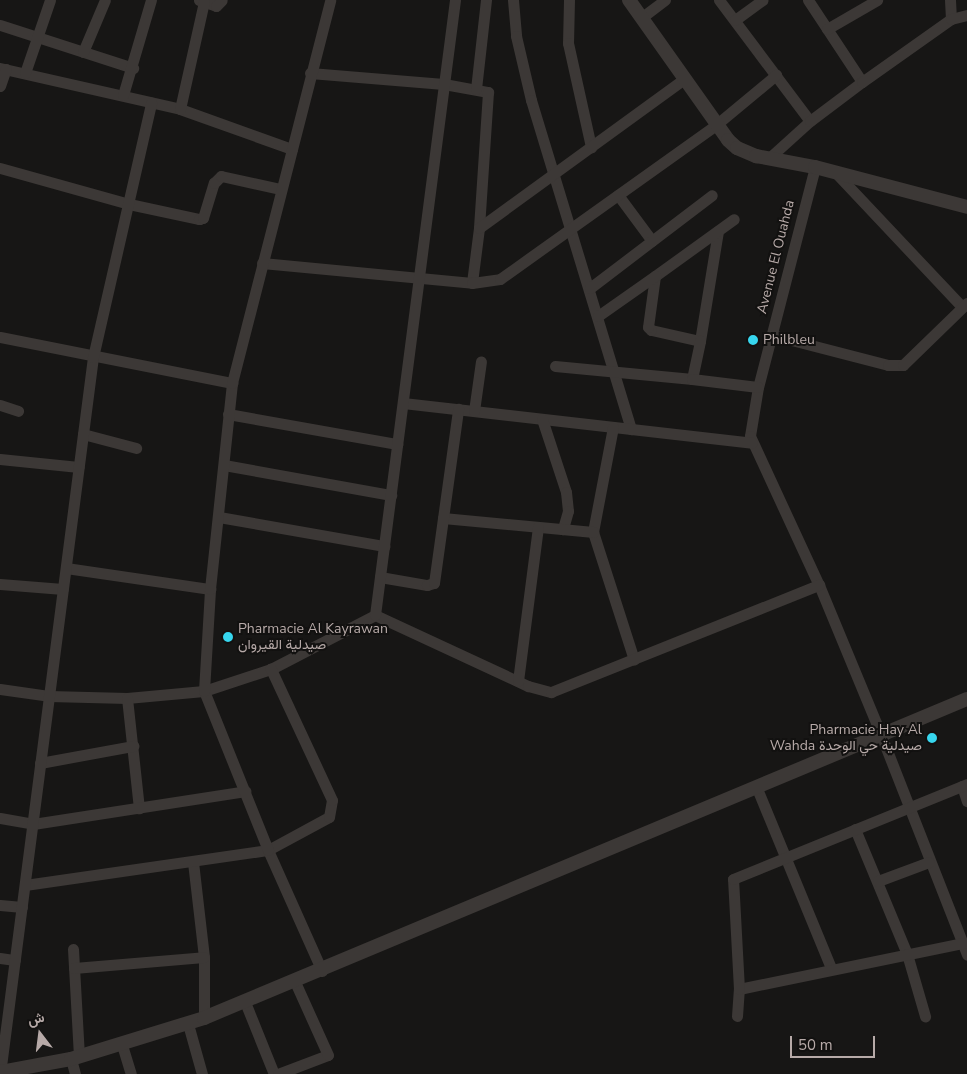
<!DOCTYPE html>
<meta charset="utf-8">
<style>
body{margin:0}
#map{position:relative;width:967px;height:1074px;overflow:hidden;background:#171615;font-family:"Nunito Sans",Vazirmatn,sans-serif}
div>[style]{position:absolute}
.minor>*{height:11px;margin:-5.5px;padding:0 5.5px;transform-origin:5.5px;border-radius:5.5px;background:#3c3836}
.tertiary>*{height:14px;margin:-7px;padding:0 7px;transform-origin:7px;border-radius:7px;background:#3c3836}
.dots>*{width:14px;height:14px;translate:-50% -50%;box-sizing:border-box;border:2px solid #121110;border-radius:50%}
span{translate:-50% -50%;white-space:nowrap;text-align:center;line-height:1.15;-webkit-text-stroke:4px #121110;paint-order:stroke}
.street-label{font-size:14px;color:#b7aaa8}
.poi-label{font-size:14px;color:#b7aaa8}
.left{translate:0 -50%;text-align:left}
.right{translate:-100% -50%;text-align:right}
.north{position:absolute;left:15px;top:1009px;width:50px;height:50px;-webkit-text-stroke:4px #121110;paint-order:stroke;rotate:345deg;font-size:14px;font-weight:700;line-height:20px;text-align:center;color:#b7aaa8}
.north::after{content:'';display:block;margin:auto;width:18px;height:22px;background:#b7aaa8;clip-path:polygon(50% 0,100% 100%,50% 72%,0 100%)}
.scale{position:absolute;left:790px;top:1036px;width:85px;height:22px;box-sizing:border-box;border:2px solid #b7aaa8;border-top:0;padding-left:6px;font-size:15px;line-height:18px;white-space:nowrap;color:#b7aaa8;-webkit-text-stroke:4px #121110;paint-order:stroke}
</style>
<div id="map">
<div class="minor">
<div style="left:199px;top:0;width:18px;rotate:19deg"></div>
<div style="left:216px;top:6px;width:8px;rotate:-45deg"></div>
<div style="left:513px;top:0;width:36px;rotate:85deg"></div>
<div style="left:516px;top:36px;width:66px;rotate:76.8deg"></div>
<div style="left:531px;top:100px;width:344px;rotate:73.1deg"></div>
<div style="left:569px;top:0;width:43px;rotate:91.3deg"></div>
<div style="left:568px;top:43px;width:107px;rotate:77.5deg"></div>
<div style="left:719px;top:0;width:151px;rotate:53.1deg"></div>
<div style="left:808px;top:0;width:98px;rotate:56.6deg"></div>
<div style="left:950px;top:0;width:19px;rotate:87deg"></div>
<div style="left:641px;top:18px;width:30px;rotate:-37deg"></div>
<div style="left:735px;top:20px;width:34px;rotate:-36deg"></div>
<div style="left:0;top:25px;width:140px;rotate:17.9deg"></div>
<div style="left:827px;top:29px;width:58px;rotate:-30.1deg"></div>
<div style="left:83px;top:52px;width:56px;rotate:-67.1deg"></div>
<div style="left:0;top:68px;width:185px;rotate:12.8deg"></div>
<div style="left:180px;top:109px;width:119px;rotate:19.7deg"></div>
<div style="left:25px;top:73px;width:77px;rotate:-71.1deg"></div>
<div style="left:310px;top:73px;width:134px;rotate:4.7deg"></div>
<div style="left:444px;top:84px;width:45px;rotate:10.3deg"></div>
<div style="left:488px;top:92px;width:136px;rotate:93.8deg"></div>
<div style="left:479px;top:228px;width:55px;rotate:97.3deg"></div>
<div style="left:0;top:86px;width:18px;rotate:-71deg"></div>
<div style="left:476px;top:89px;width:90px;rotate:-83.6deg"></div>
<div style="left:123px;top:95px;width:99px;rotate:-73.6deg"></div>
<div style="left:180px;top:109px;width:110px;rotate:-77.4deg"></div>
<div style="left:768px;top:159px;width:57px;rotate:-42.1deg"></div>
<div style="left:810px;top:121px;width:65px;rotate:-36.9deg"></div>
<div style="left:862px;top:82px;width:109px;rotate:-35.3deg"></div>
<div style="left:951px;top:19px;width:16px;rotate:-14deg"></div>
<div style="left:815px;top:167px;width:227px;rotate:104.5deg"></div>
<div style="left:758px;top:387px;width:50px;rotate:99.3deg"></div>
<div style="left:750px;top:436px;width:164px;rotate:65.2deg"></div>
<div style="left:819px;top:585px;width:162px;rotate:67.5deg"></div>
<div style="left:881px;top:735px;width:236px;rotate:68.6deg"></div>
<div style="left:0;top:168px;width:134px;rotate:15.6deg"></div>
<div style="left:129px;top:204px;width:72px;rotate:12.1deg"></div>
<div style="left:199px;top:219px;width:4px;rotate:-14deg"></div>
<div style="left:203px;top:218px;width:37px;rotate:-73deg"></div>
<div style="left:214px;top:183px;width:10px;rotate:-45deg"></div>
<div style="left:221px;top:176px;width:60px;rotate:12.4deg"></div>
<div style="left:835px;top:172px;width:185px;rotate:46.7deg"></div>
<div style="left:618px;top:195px;width:57px;rotate:53.5deg"></div>
<div style="left:479px;top:228px;width:253px;rotate:-36deg"></div>
<div style="left:718px;top:231px;width:111px;rotate:99.3deg"></div>
<div style="left:700px;top:341px;width:50px;rotate:-167.3deg"></div>
<div style="left:651px;top:330px;width:4px;rotate:-135deg"></div>
<div style="left:648px;top:327px;width:51px;rotate:-82.2deg"></div>
<div style="left:655px;top:276px;width:97px;rotate:-35.8deg"></div>
<div style="left:262px;top:263px;width:211px;rotate:5.4deg"></div>
<div style="left:472px;top:283px;width:28px;rotate:-8deg"></div>
<div style="left:500px;top:279px;width:267px;rotate:-35.5deg"></div>
<div style="left:717px;top:124px;width:77px;rotate:-39.7deg"></div>
<div style="left:590px;top:288px;width:153px;rotate:-37.3deg"></div>
<div style="left:598px;top:316px;width:70px;rotate:-35.1deg"></div>
<div style="left:772px;top:335px;width:120px;rotate:14.5deg"></div>
<div style="left:888px;top:365px;width:15px"></div>
<div style="left:903px;top:365px;width:89px;rotate:-44.1deg"></div>
<div style="left:0;top:337px;width:237px;rotate:11.2deg"></div>
<div style="left:555px;top:366px;width:138px;rotate:5.4deg"></div>
<div style="left:692px;top:379px;width:39px;rotate:-78deg"></div>
<div style="left:692px;top:379px;width:66px;rotate:6.9deg"></div>
<div style="left:403px;top:403px;width:351px;rotate:6.5deg"></div>
<div style="left:0;top:405px;width:19px;rotate:18deg"></div>
<div style="left:474px;top:411px;width:50px;rotate:-82deg"></div>
<div style="left:228px;top:414px;width:172px;rotate:10.1deg"></div>
<div style="left:542px;top:419px;width:77px;rotate:71.8deg"></div>
<div style="left:566px;top:492px;width:19px;rotate:84deg"></div>
<div style="left:568px;top:511px;width:19px;rotate:106deg"></div>
<div style="left:613px;top:427px;width:107px;rotate:100.8deg"></div>
<div style="left:593px;top:532px;width:134px;rotate:72.2deg"></div>
<div style="left:83px;top:434px;width:55px;rotate:14.8deg"></div>
<div style="left:0;top:459px;width:79px;rotate:5.8deg"></div>
<div style="left:224px;top:465px;width:170px;rotate:10.2deg"></div>
<div style="left:219px;top:517px;width:168px;rotate:10deg"></div>
<div style="left:443px;top:518px;width:151px;rotate:5.3deg"></div>
<div style="left:66px;top:568px;width:146px;rotate:8.3deg"></div>
<div style="left:380px;top:577px;width:48px;rotate:9.7deg"></div>
<div style="left:427px;top:585px;width:7px;rotate:-16deg"></div>
<div style="left:434px;top:583px;width:176px;rotate:-82.1deg"></div>
<div style="left:0;top:584px;width:63px;rotate:4.5deg"></div>
<div style="left:375px;top:615px;width:169px;rotate:24.9deg"></div>
<div style="left:528px;top:686px;width:24px;rotate:15deg"></div>
<div style="left:551px;top:692px;width:289px;rotate:-21.8deg"></div>
<div style="left:518px;top:681px;width:155px;rotate:-82.6deg"></div>
<div style="left:0;top:689px;width:49px;rotate:8.1deg"></div>
<div style="left:49px;top:696px;width:78px;rotate:1.5deg"></div>
<div style="left:127px;top:698px;width:77px;rotate:-5.2deg"></div>
<div style="left:204px;top:691px;width:71px;rotate:-18.2deg"></div>
<div style="left:271px;top:669px;width:117px;rotate:-27.4deg"></div>
<div style="left:375px;top:615px;width:620px;rotate:-82.59deg"></div>
<div style="left:127px;top:698px;width:111px;rotate:83.8deg"></div>
<div style="left:40px;top:763px;width:95px;rotate:-10.4deg"></div>
<div style="left:756px;top:786px;width:197px;rotate:67.6deg"></div>
<div style="left:962px;top:786px;width:16px;rotate:72deg"></div>
<div style="left:0;top:818px;width:34px;rotate:10deg"></div>
<div style="left:33px;top:824px;width:215px;rotate:-8.8deg"></div>
<div style="left:855px;top:829px;width:135px;rotate:67.4deg"></div>
<div style="left:907px;top:954px;width:65px;rotate:73.8deg"></div>
<div style="left:193px;top:862px;width:96px;rotate:83.4deg"></div>
<div style="left:204px;top:957px;width:61px;rotate:90deg"></div>
<div style="left:878px;top:881px;width:54px;rotate:-20.4deg"></div>
<div style="left:25px;top:885px;width:246px;rotate:-8.2deg"></div>
<div style="left:268px;top:850px;width:69px;rotate:-28.4deg"></div>
<div style="left:329px;top:817px;width:17px;rotate:-80deg"></div>
<div style="left:332px;top:800px;width:145px;rotate:-115deg"></div>
<div style="left:0;top:905px;width:22px;rotate:5deg"></div>
<div style="left:73px;top:949px;width:108px;rotate:86.8deg"></div>
<div style="left:0;top:958px;width:15px;rotate:8deg"></div>
<div style="left:74px;top:968px;width:130px;rotate:-4.8deg"></div>
<div style="left:322px;top:971px;width:133px;rotate:-114.1deg"></div>
<div style="left:268px;top:850px;width:171px;rotate:-111.9deg"></div>
<div style="left:204px;top:691px;width:102px;rotate:-86.6deg"></div>
<div style="left:210px;top:589px;width:207px;rotate:-83.9deg"></div>
<div style="left:232px;top:383px;width:395px;rotate:-75.6deg"></div>
<div style="left:739px;top:989px;width:229px;rotate:-11.6deg"></div>
<div style="left:245px;top:1002px;width:78px;rotate:68.1deg"></div>
<div style="left:737px;top:1016px;width:27px;rotate:-86deg"></div>
<div style="left:739px;top:989px;width:110px;rotate:-93.1deg"></div>
<div style="left:733px;top:879px;width:253px;rotate:-22.1deg"></div>
<div style="left:188px;top:1024px;width:52px;rotate:74.4deg"></div>
<div style="left:122px;top:1045px;width:30px;rotate:73deg"></div>
<div style="left:71px;top:1059px;width:16px;rotate:75deg"></div>
<div style="left:0;top:1074px;width:723px;rotate:-82.61deg"></div>
<div style="left:93px;top:357px;width:261px;rotate:-77.1deg"></div>
<div style="left:278px;top:1074px;width:53px;rotate:-20.8deg"></div>
<div style="left:328px;top:1055px;width:80px;rotate:-114.3deg"></div>
</div>
<div class="tertiary">
<div style="left:629px;top:0;width:171px;rotate:54.7deg"></div>
<div style="left:728px;top:140px;width:12px;rotate:42deg"></div>
<div style="left:737px;top:148px;width:21px;rotate:23deg"></div>
<div style="left:756px;top:156px;width:60px;rotate:10.6deg"></div>
<div style="left:815px;top:167px;width:157px;rotate:14.7deg"></div>
<div style="left:0;top:1072px;width:72px;rotate:-10.4deg"></div>
<div style="left:71px;top:1059px;width:139px;rotate:-17.1deg"></div>
<div style="left:204px;top:1018px;width:827px;rotate:-22.69deg"></div>
</div>
<div class="dots">
<div style="left:753px;top:340px;background:#37d6ee"></div>
<div style="left:228px;top:637px;background:#37d6ee"></div>
<div style="left:932px;top:738px;background:#37d6ee"></div>
</div>
<div class="street-label">
<span style="left:776px;top:257px;rotate:-76deg">Avenue El Ouahda</span>
</div>
<div class="poi-label">
<span class="left" style="left:763px;top:340px">Philbleu</span>
<span class="left" style="left:238px;top:637px">Pharmacie Al Kayrawan<br>صيدلية القيروان</span>
<span class="right" style="left:922px;top:738px">Pharmacie Hay Al<br>Wahda صيدلية حي الوحدة</span>
</div>
<div class="north">ش</div>
<div class="scale">50 m</div>
</div>
